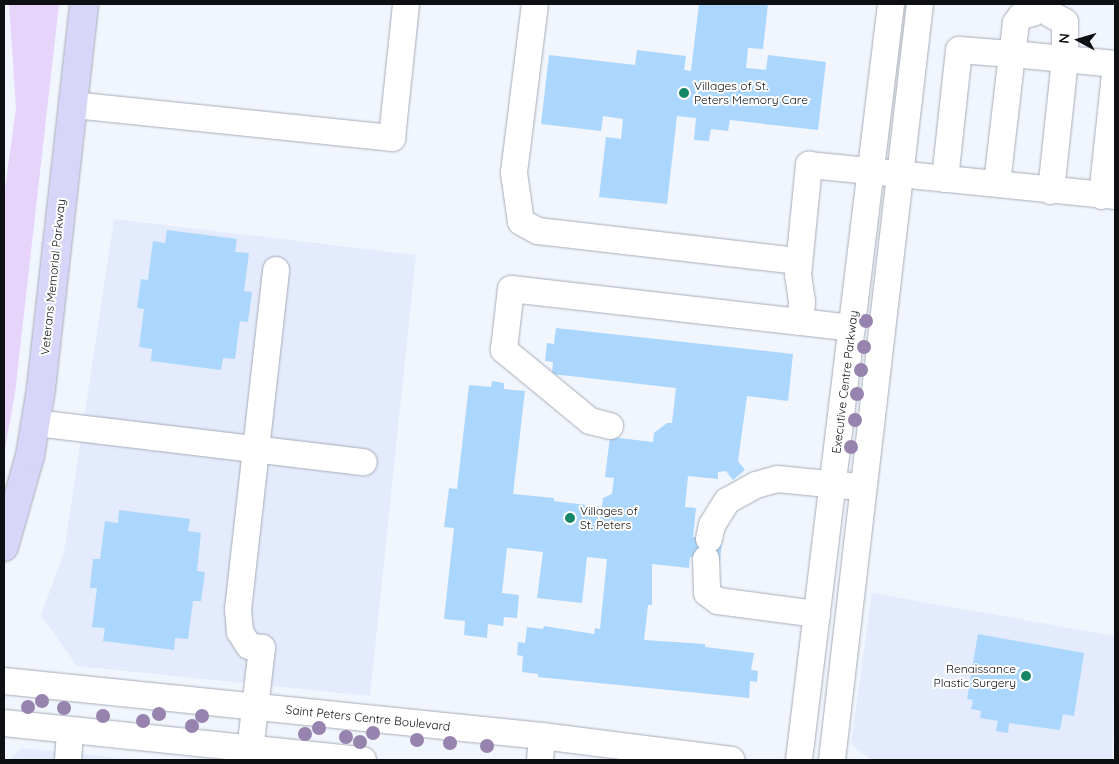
<!DOCTYPE html>
<style>
body{margin:0}
#map{position:relative;width:1119px;height:764px;overflow:hidden;background:#f1f5fe;font-family:Quicksand,sans-serif}
div>[style]{position:absolute}
.built>*{inset:0;background:#e3ebfc}
.green>*{inset:0;background:#e6d4fb}
.building>*{inset:0;background:#abd6fe}
.roads{filter:drop-shadow(0 0 1px #a7acb6) drop-shadow(0 0 1px #a7acb6)}
.minor>*{height:26px;margin:-13px;padding:0 13px;transform-origin:13px;border-radius:13px;background:#fff}
.major>*{height:28px;margin:-14px;padding:0 14px;transform-origin:14px;border-radius:14px;background:#d7d6f9}
.trees>*{width:14px;height:14px;margin:-7px;border-radius:50%;background:#9683ae}
.dots>*{width:14px;height:14px;translate:-50% -50%;box-sizing:border-box;border:2px solid #fff;border-radius:50%}
span{translate:-50% -50%;white-space:nowrap;text-align:center;line-height:1.15;-webkit-text-stroke:4px #fff;paint-order:stroke}
.poi-label{font-size:12px;color:#0d0f12}
.left{translate:0 -50%;text-align:left}
.right{translate:-100% -50%;text-align:right}
.street-label{font-size:12px;color:#0d0f12}
.frame{position:absolute;inset:0;border:5px solid #0d0f12;pointer-events:none}
.north{position:absolute;left:1054px;top:15px;width:50px;height:50px;-webkit-text-stroke:4px #fff;paint-order:stroke;rotate:276deg;font-size:14px;font-weight:700;line-height:20px;text-align:center;color:#0d0f12}
.north::after{content:'';display:block;margin:auto;width:18px;height:22px;background:#0d0f12;clip-path:polygon(50% 0,100% 100%,50% 72%,0 100%)}
</style>
<div id="map">
<div class="built">
<div style="clip-path:polygon(114px 219px,416px 255px,370px 696px,77px 666px,41px 615px,64px 552px)"></div>
<div style="clip-path:polygon(872px 593px,1115px 636px,1112px 760px,871px 760px,851px 744px)"></div>
<div style="clip-path:polygon(22px 748px,137px 760px,9px 760px)"></div>
</div>
<div class="green">
<div style="clip-path:polygon(9px 4px,59px 4px,15px 393px,4px 454px,4px 196px,16px 108px)"></div>
</div>
<div class="building">
<div style="clip-path:polygon(699px 4px,768px 4px,763px 49px,748px 48px,746px 68px,766px 70px,768px 55px,826px 62px,818px 130px,730px 120px,728px 131px,711px 129px,709px 141px,694px 140px,696px 118px,677px 116px,667px 204px,599px 197px,606px 137px,621px 139px,623px 119px,603px 116px,601px 131px,541px 124px,549px 55px,635px 65px,637px 50px,686px 56px,684px 70px,691px 71px)"></div>
<div style="clip-path:polygon(167px 230px,237px 239px,235px 252px,249px 253px,244px 291px,252px 292px,248px 322px,240px 321px,235px 359px,223px 358px,221px 370px,151px 361px,152px 349px,139px 347px,144px 309px,137px 308px,141px 279px,148px 280px,153px 241px,165px 243px)"></div>
<div style="clip-path:polygon(556px 328px,793px 354px,788px 401px,747px 396px,738px 461px,745px 470px,733px 480px,726px 471px,718px 472px,718px 479px,688px 476px,685px 507px,696px 508px,693px 537px,722px 541px,720px 561px,690px 557px,689px 568px,652px 564px,652px 605px,648px 605px,644px 640px,705px 644px,705px 647px,754px 653px,751px 670px,758px 671px,757px 682px,750px 681px,749px 698px,538px 677px,538px 674px,522px 672px,523px 656px,517px 655px,518px 642px,525px 643px,527px 627px,543px 629px,544px 626px,594px 634px,595px 628px,600px 629px,607px 559px,587px 557px,582px 603px,537px 598px,543px 552px,507px 548px,502px 593px,519px 595px,517px 618px,504px 617px,503px 626px,488px 624px,487px 638px,464px 635px,465px 621px,444px 619px,454px 528px,444px 527px,449px 488px,457px 489px,469px 385px,491px 387px,492px 381px,504px 383px,504px 389px,525px 391px,513px 494px,554px 498px,554px 501px,602px 507px,603px 498px,612px 494px,614px 478px,605px 477px,610px 437px,653px 442px,654px 433px,667px 423px,672px 423px,676px 388px,552px 374px,553px 362px,545px 361px,547px 343px,554px 344px)"></div>
<div style="clip-path:polygon(119px 510px,190px 519px,188px 531px,201px 533px,197px 571px,205px 572px,201px 601px,193px 601px,188px 639px,175px 638px,174px 650px,103px 641px,105px 628px,92px 627px,97px 588px,90px 588px,93px 559px,100px 559px,105px 521px,118px 523px)"></div>
<div style="clip-path:polygon(978px 634px,1084px 653px,1074px 716px,1063px 714px,1060px 730px,1009px 723px,1008px 733px,996px 731px,998px 721px,980px 718px,981px 711px,971px 709px,973px 700px,967px 699px)"></div>
</div>
<div class="roads">
<div class="minor">
<div style="left:535px;top:4px;width:170px;rotate:97.1deg"></div>
<div style="left:514px;top:173px;width:49px;rotate:81.9deg"></div>
<div style="left:521px;top:222px;width:19px;rotate:28deg"></div>
<div style="left:538px;top:231px;width:262px;rotate:6.6deg"></div>
<div style="left:1033px;top:13px;width:12px;rotate:166deg"></div>
<div style="left:1021px;top:16px;width:9px;rotate:126deg"></div>
<div style="left:1016px;top:23px;width:31px;rotate:97deg"></div>
<div style="left:1012px;top:54px;width:53px;rotate:5.4deg"></div>
<div style="left:1065px;top:59px;width:37px;rotate:-90deg"></div>
<div style="left:1065px;top:22px;width:17px;rotate:-152deg"></div>
<div style="left:73px;top:105px;width:321px;rotate:5.9deg"></div>
<div style="left:392px;top:138px;width:135px;rotate:-84deg"></div>
<div style="left:945px;top:179px;width:130px;rotate:-83.8deg"></div>
<div style="left:959px;top:50px;width:53px;rotate:4.3deg"></div>
<div style="left:1012px;top:54px;width:130px;rotate:96.6deg"></div>
<div style="left:1051px;top:191px;width:133px;rotate:-83.9deg"></div>
<div style="left:1065px;top:59px;width:50px;rotate:5.7deg"></div>
<div style="left:1102px;top:196px;width:122px;rotate:-83.9deg"></div>
<div style="left:800px;top:322px;width:20px;rotate:-84deg"></div>
<div style="left:802px;top:302px;width:27px;rotate:-98deg"></div>
<div style="left:798px;top:275px;width:111px;rotate:-84.3deg"></div>
<div style="left:809px;top:165px;width:308px;rotate:5.8deg"></div>
<div style="left:35px;top:423px;width:331px;rotate:6.8deg"></div>
<div style="left:610px;top:426px;width:21px;rotate:-166deg"></div>
<div style="left:590px;top:421px;width:112px;rotate:-140.5deg"></div>
<div style="left:504px;top:350px;width:61px;rotate:-83.5deg"></div>
<div style="left:511px;top:289px;width:343px;rotate:6.5deg"></div>
<div style="left:709px;top:539px;width:14px;rotate:-78deg"></div>
<div style="left:712px;top:525px;width:28px;rotate:-58deg"></div>
<div style="left:727px;top:501px;width:33px;rotate:-29deg"></div>
<div style="left:756px;top:485px;width:22px;rotate:-16deg"></div>
<div style="left:777px;top:479px;width:72px;rotate:5.6deg"></div>
<div style="left:706px;top:559px;width:34px;rotate:88deg"></div>
<div style="left:707px;top:593px;width:14px;rotate:36deg"></div>
<div style="left:718px;top:601px;width:100px;rotate:7.5deg"></div>
<div style="left:4px;top:681px;width:541px;rotate:5.84deg"></div>
<div style="left:542px;top:736px;width:191px;rotate:7.2deg"></div>
<div style="left:4px;top:723px;width:361px;rotate:5.9deg"></div>
<div style="left:68px;top:760px;width:30px;rotate:-86deg"></div>
<div style="left:249px;top:760px;width:113px;rotate:-83.4deg"></div>
<div style="left:262px;top:648px;width:13px;rotate:-171deg"></div>
<div style="left:249px;top:646px;width:17px;rotate:-123deg"></div>
<div style="left:240px;top:632px;width:22px;rotate:-95deg"></div>
<div style="left:238px;top:610px;width:342px;rotate:-83.6deg"></div>
<div style="left:540px;top:760px;width:24px;rotate:-85deg"></div>
<div style="left:799px;top:760px;width:762px;rotate:-83.06deg"></div>
<div style="left:832px;top:760px;width:761px;rotate:-83.36deg"></div>
</div>
<div class="major">
<div style="left:4px;top:547px;width:95px;rotate:-74.1deg"></div>
<div style="left:30px;top:456px;width:68px;rotate:-80.7deg"></div>
<div style="left:41px;top:389px;width:387px;rotate:-83.6deg"></div>
</div>
</div>
<div class="trees">
<div style="left:866px;top:321px"></div>
<div style="left:864px;top:347px"></div>
<div style="left:861px;top:370px"></div>
<div style="left:857px;top:394px"></div>
<div style="left:855px;top:420px"></div>
<div style="left:851px;top:447px"></div>
<div style="left:42px;top:701px"></div>
<div style="left:28px;top:707px"></div>
<div style="left:64px;top:708px"></div>
<div style="left:159px;top:714px"></div>
<div style="left:103px;top:716px"></div>
<div style="left:202px;top:716px"></div>
<div style="left:143px;top:721px"></div>
<div style="left:192px;top:726px"></div>
<div style="left:319px;top:728px"></div>
<div style="left:373px;top:733px"></div>
<div style="left:305px;top:734px"></div>
<div style="left:346px;top:737px"></div>
<div style="left:417px;top:740px"></div>
<div style="left:360px;top:742px"></div>
<div style="left:450px;top:743px"></div>
<div style="left:487px;top:746px"></div>
</div>
<div class="dots">
<div style="left:684px;top:93px;background:#168766"></div>
<div style="left:570px;top:518px;background:#168766"></div>
<div style="left:1026px;top:676px;background:#168766"></div>
</div>
<div class="poi-label">
<span class="left" style="left:694px;top:93px">Villages of St.<br>Peters Memory Care</span>
<span class="left" style="left:580px;top:518px">Villages of<br>St. Peters</span>
<span class="right" style="left:1016px;top:676px">Renaissance<br>Plastic Surgery</span>
</div>
<div class="street-label">
<span style="left:53px;top:277px;rotate:-84deg">Veterans Memorial Parkway</span>
<span style="left:845px;top:382px;rotate:-83deg">Executive Centre Parkway</span>
<span style="left:368px;top:718px;rotate:6deg">Saint Peters Centre Boulevard</span>
</div>
<div class="frame"></div>
<div class="north">N</div>
</div>
